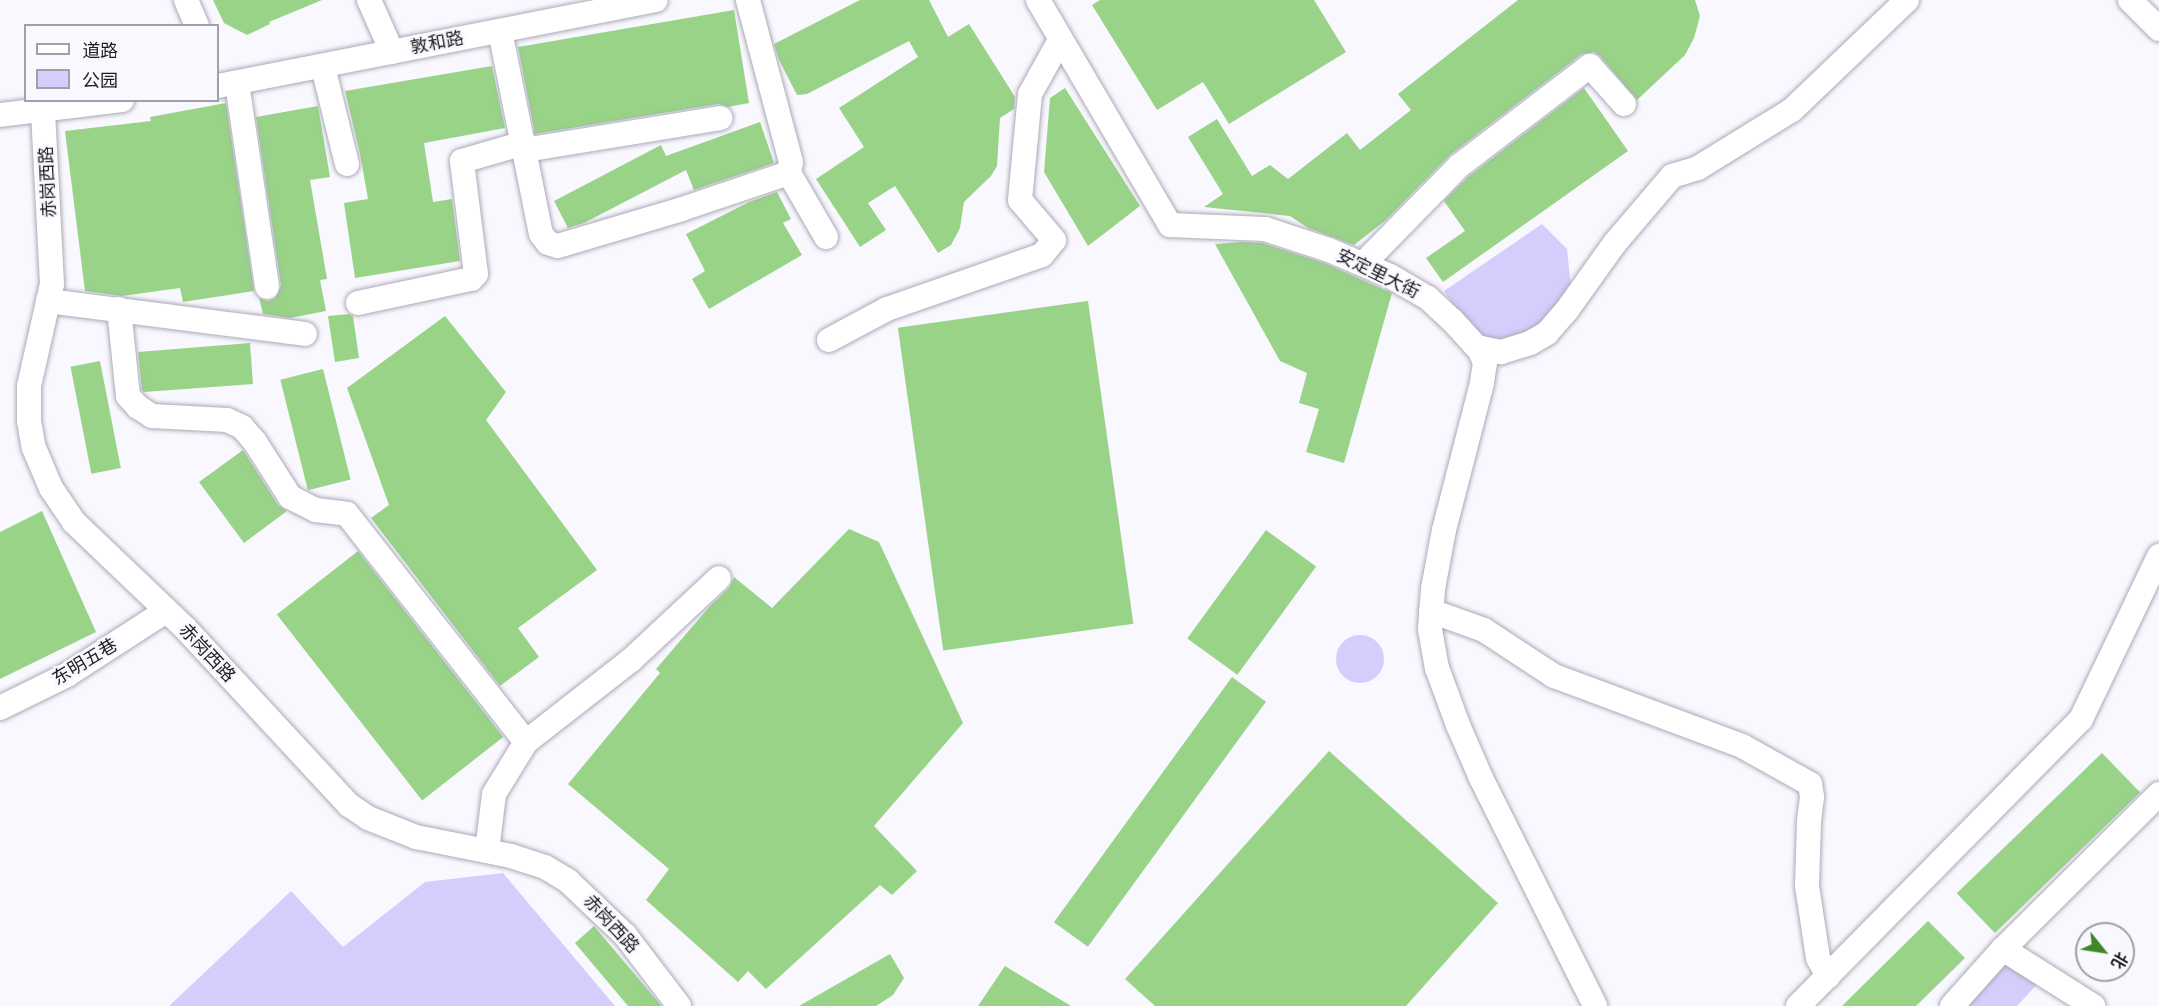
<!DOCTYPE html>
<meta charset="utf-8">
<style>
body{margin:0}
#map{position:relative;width:2159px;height:1006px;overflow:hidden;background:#f9f8fe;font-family:Signika,"Noto Sans SC",sans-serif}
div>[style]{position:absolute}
.green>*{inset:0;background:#d5cefc}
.round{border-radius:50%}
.building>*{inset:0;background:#98d388;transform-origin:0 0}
.roads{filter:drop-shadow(0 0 2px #aba9b8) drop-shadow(0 0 2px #aba9b8)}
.minor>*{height:24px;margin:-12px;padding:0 12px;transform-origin:12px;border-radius:12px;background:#fff}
span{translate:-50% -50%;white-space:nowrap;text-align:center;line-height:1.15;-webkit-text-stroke:5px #f9f8fe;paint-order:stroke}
.street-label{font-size:18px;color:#1e1d22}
.legend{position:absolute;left:24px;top:24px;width:195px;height:78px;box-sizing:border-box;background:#f9f8fe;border:2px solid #a1a0a6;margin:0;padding:8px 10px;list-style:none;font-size:18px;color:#1e1d22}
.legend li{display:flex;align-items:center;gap:12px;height:30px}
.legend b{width:30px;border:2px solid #a1a0a6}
.north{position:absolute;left:2075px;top:922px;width:60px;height:60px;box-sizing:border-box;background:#f9f8fe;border:2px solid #a1a0a6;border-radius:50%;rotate:120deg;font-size:16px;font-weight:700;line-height:24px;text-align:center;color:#1e1d22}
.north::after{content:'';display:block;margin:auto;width:21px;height:27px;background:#40862b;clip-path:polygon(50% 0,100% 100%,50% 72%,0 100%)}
</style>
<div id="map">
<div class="green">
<div style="clip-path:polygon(1542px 224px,1567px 249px,1571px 288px,1554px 314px,1506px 346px,1495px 344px,1470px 328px,1444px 291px)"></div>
<div class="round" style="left:1336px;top:635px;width:48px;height:48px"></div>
<div style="clip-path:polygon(503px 873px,615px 1006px,169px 1006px,291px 891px,343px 947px,425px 882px)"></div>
<div style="clip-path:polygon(2008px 961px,2038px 983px,2017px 1006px,1967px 1006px)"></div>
</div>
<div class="building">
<div style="clip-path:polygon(213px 0,322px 0,269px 22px,270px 24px,247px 35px,224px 23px)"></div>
<div style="clip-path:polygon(860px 0,929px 0,948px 37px,969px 24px,1015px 97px,1014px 109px,1000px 118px,997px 166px,991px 176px,964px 202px,960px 228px,951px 245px,938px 253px,895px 186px,868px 203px,886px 230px,860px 247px,816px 179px,864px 147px,839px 108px,918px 57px,909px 41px,807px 94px,797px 95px,779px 60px,774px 44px)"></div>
<div style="clip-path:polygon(1100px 0,1314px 0,1346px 52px,1229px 124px,1203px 82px,1157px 110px,1092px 5px)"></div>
<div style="clip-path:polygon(1518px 0,1695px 0,1700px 16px,1694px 38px,1685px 55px,1637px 100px,1600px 56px,1594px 52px,1582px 54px,1450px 155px,1386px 220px,1354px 245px,1308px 228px,1290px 216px,1204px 207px,1223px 194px,1188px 137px,1217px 119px,1252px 176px,1270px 165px,1288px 179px,1347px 133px,1360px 150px,1411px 110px,1398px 94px)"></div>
<div style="clip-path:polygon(734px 10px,749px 103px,728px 107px,718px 104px,535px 134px,518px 47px)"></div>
<div style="clip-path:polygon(492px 66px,505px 128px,424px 143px,433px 202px,452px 199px,460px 261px,355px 278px,344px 203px,368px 199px,360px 154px,345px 91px)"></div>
<div style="clip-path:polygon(1065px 88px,1140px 206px,1088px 246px,1044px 172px,1050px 98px)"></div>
<div style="clip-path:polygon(1584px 88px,1628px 151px,1443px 282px,1426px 258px,1465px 231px,1444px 201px,1468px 177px)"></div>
<div style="clip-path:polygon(226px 103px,254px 291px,183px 302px,180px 288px,122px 296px,85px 291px,65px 131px,151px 121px,150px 117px)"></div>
<div style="clip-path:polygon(318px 106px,330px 177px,310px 180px,327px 279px,320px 280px,326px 311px,290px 318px,263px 314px,259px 298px,268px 301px,275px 298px,281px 285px,256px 117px)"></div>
<div style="clip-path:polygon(760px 122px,774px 163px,694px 190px,686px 170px,584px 223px,568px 228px,554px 201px,661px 145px,666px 156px)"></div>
<div style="clip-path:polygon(777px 192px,791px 219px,783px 223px,802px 255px,709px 309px,692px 279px,705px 271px,686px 234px,749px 202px)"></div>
<div style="clip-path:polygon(1243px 242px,1262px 243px,1324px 263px,1392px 293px,1344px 463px,1306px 452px,1319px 409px,1299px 403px,1307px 373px,1280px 361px,1215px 244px)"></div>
<div style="left:1088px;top:301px;width:326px;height:192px;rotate:82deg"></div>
<div style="clip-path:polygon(349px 314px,353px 316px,359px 358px,335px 362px,328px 316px)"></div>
<div style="clip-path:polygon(445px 316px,506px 392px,486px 420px,597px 570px,518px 628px,539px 657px,500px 686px,371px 518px,389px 505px,347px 388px)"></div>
<div style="clip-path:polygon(250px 343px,253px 384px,144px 392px,142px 390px,138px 352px)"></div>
<div style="left:100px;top:361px;width:109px;height:30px;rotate:79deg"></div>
<div style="left:323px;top:369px;width:114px;height:44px;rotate:76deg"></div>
<div style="clip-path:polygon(243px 450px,278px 505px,287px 511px,244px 543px,199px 482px)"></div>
<div style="clip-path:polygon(42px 511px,96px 632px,0 679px,0 532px)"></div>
<div style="clip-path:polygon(849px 529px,879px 542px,963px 723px,874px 826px,917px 871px,892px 895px,880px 885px,766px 989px,748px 971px,738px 982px,646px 900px,669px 869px,568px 784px,660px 673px,656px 669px,710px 606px,729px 588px,734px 577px,772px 608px)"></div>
<div style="left:1266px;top:530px;width:62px;height:134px;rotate:36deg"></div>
<div style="left:358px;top:551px;width:236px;height:103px;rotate:52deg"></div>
<div style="left:1232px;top:677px;width:42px;height:303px;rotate:36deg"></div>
<div style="clip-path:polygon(1329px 751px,1498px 903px,1406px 1006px,1155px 1006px,1125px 979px)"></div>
<div style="left:2102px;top:753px;width:55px;height:202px;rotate:46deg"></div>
<div style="clip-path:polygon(1928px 921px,1965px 958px,1916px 1006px,1842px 1006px)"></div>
<div style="clip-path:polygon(594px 926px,659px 1003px,661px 1006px,628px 1006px,575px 943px)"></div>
<div style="clip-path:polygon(890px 954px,904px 978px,893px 995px,876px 1006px,799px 1006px)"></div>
<div style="clip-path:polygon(1005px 966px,1071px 1006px,978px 1006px)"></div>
</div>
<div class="roads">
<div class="minor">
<div style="left:186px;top:0;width:28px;rotate:67deg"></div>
<div style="left:369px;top:0;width:57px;rotate:66.1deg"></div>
<div style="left:1038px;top:0;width:261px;rotate:59.6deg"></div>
<div style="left:1170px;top:225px;width:95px;rotate:2.4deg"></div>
<div style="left:1265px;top:229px;width:67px;rotate:18.2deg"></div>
<div style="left:1329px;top:250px;width:66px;rotate:23.1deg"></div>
<div style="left:1390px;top:276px;width:44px;rotate:30.1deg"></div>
<div style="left:1428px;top:298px;width:33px;rotate:43deg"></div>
<div style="left:1452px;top:320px;width:42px;rotate:47.9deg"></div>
<div style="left:1480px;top:351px;width:13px;rotate:67deg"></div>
<div style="left:1485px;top:363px;width:20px;rotate:99deg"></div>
<div style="left:1482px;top:383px;width:152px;rotate:104.5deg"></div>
<div style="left:1444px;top:530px;width:60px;rotate:100.6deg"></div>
<div style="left:1433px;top:589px;width:40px;rotate:94.3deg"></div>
<div style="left:1430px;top:629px;width:40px;rotate:80deg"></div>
<div style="left:1437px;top:668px;width:61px;rotate:69.8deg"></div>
<div style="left:1458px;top:725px;width:58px;rotate:66.5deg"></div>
<div style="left:1481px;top:778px;width:255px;rotate:63.4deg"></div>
<div style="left:2130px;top:0;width:41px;rotate:45deg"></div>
<div style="left:500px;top:31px;width:207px;rotate:78.6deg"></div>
<div style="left:541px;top:234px;width:11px;rotate:52deg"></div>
<div style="left:548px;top:243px;width:10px;rotate:17deg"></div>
<div style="left:558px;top:246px;width:129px;rotate:-16.6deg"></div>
<div style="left:682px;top:209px;width:113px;rotate:-18.6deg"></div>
<div style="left:789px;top:173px;width:11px;rotate:-80deg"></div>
<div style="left:791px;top:162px;width:168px;rotate:-104.9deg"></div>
<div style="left:323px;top:67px;width:100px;rotate:76.1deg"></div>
<div style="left:237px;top:83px;width:206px;rotate:81.6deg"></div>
<div style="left:218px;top:86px;width:446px;rotate:-11.1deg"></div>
<div style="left:43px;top:112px;width:172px;rotate:87deg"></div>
<div style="left:52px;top:284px;width:105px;rotate:102.7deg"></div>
<div style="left:29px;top:386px;width:35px;rotate:90deg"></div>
<div style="left:29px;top:421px;width:27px;rotate:80deg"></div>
<div style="left:34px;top:448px;width:43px;rotate:67deg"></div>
<div style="left:51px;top:488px;width:41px;rotate:55.9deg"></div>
<div style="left:74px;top:522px;width:153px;rotate:43.7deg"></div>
<div style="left:185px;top:628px;width:241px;rotate:47.2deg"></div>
<div style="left:349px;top:805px;width:23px;rotate:34deg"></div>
<div style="left:368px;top:818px;width:52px;rotate:21.6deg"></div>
<div style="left:416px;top:837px;width:97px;rotate:11.3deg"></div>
<div style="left:511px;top:856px;width:36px;rotate:18deg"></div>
<div style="left:545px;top:867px;width:27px;rotate:31deg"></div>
<div style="left:568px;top:881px;width:79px;rotate:43.5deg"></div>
<div style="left:625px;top:935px;width:89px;rotate:52.7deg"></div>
<div style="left:0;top:115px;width:123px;rotate:-7deg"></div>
<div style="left:525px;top:150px;width:198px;rotate:-9.3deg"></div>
<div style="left:789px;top:173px;width:74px;rotate:60deg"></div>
<div style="left:1363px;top:264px;width:137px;rotate:-45.6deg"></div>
<div style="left:1459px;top:166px;width:165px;rotate:-37.4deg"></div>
<div style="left:1590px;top:66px;width:51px;rotate:48.2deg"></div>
<div style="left:48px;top:301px;width:259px;rotate:7.3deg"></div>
<div style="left:358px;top:303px;width:116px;rotate:-12deg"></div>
<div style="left:471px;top:279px;width:7px;rotate:-45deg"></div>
<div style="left:476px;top:274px;width:114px;rotate:-97.1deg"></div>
<div style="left:462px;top:161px;width:65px;rotate:-16.2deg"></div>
<div style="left:119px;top:309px;width:87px;rotate:84.1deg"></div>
<div style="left:128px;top:396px;width:15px;rotate:48deg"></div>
<div style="left:138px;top:407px;width:17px;rotate:33deg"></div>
<div style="left:152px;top:416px;width:75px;rotate:3.1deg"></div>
<div style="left:227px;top:420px;width:17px;rotate:25deg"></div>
<div style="left:242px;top:427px;width:20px;rotate:49deg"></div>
<div style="left:255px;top:442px;width:65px;rotate:57.5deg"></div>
<div style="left:290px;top:497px;width:29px;rotate:27deg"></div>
<div style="left:316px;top:510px;width:31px;rotate:7deg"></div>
<div style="left:347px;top:514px;width:290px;rotate:51.9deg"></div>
<div style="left:829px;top:340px;width:66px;rotate:-28.1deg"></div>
<div style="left:887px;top:309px;width:164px;rotate:-19.2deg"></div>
<div style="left:1042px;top:255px;width:19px;rotate:-51deg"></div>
<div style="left:1054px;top:240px;width:52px;rotate:-130.4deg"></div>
<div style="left:1020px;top:200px;width:106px;rotate:-84.6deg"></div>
<div style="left:1030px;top:94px;width:62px;rotate:-60.9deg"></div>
<div style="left:1477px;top:347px;width:25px;rotate:12deg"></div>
<div style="left:1501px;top:352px;width:30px;rotate:-17deg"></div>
<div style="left:1530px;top:343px;width:20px;rotate:-30deg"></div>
<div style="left:1547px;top:333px;width:30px;rotate:-49deg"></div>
<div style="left:1567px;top:310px;width:82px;rotate:-54.4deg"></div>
<div style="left:1615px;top:243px;width:88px;rotate:-49.6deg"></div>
<div style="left:1672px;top:176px;width:27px;rotate:-17deg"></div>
<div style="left:1698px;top:168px;width:110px;rotate:-31.7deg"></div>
<div style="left:1792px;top:110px;width:159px;rotate:-43.7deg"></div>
<div style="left:1431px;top:611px;width:56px;rotate:19.7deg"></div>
<div style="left:1484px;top:630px;width:84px;rotate:33.3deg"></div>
<div style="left:1554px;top:676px;width:201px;rotate:20.4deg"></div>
<div style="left:1742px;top:746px;width:78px;rotate:29.2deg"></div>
<div style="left:1810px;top:784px;width:13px;rotate:81deg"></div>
<div style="left:1812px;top:797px;width:25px;rotate:97deg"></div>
<div style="left:1809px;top:822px;width:64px;rotate:91.8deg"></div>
<div style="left:1807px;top:886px;width:73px;rotate:81.3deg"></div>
<div style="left:1818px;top:958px;width:21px;rotate:61deg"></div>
<div style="left:0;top:708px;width:75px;rotate:-26.2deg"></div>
<div style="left:67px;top:675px;width:118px;rotate:-32.9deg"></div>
<div style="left:487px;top:851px;width:57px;rotate:-83deg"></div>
<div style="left:494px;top:794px;width:61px;rotate:-58.4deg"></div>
<div style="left:526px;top:742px;width:133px;rotate:-38deg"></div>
<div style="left:631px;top:660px;width:120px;rotate:-43deg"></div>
<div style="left:2003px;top:949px;width:220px;rotate:-44.8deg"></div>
<div style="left:1798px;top:1006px;width:403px;rotate:-45.4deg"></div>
<div style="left:2081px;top:719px;width:181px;rotate:-64.4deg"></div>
<div style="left:1952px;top:1006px;width:76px;rotate:-48.2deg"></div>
<div style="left:2003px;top:949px;width:107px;rotate:32.3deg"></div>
</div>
</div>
<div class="street-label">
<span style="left:437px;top:43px;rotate:-11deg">敦和路</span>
<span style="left:48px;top:182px;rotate:-93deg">赤岗西路</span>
<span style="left:1378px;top:274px;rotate:26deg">安定里大街</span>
<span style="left:207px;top:653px;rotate:47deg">赤岗西路</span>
<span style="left:85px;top:662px;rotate:-31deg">东明五巷</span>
<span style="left:611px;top:924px;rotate:47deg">赤岗西路</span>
</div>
<ul class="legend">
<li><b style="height:8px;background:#fff"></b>道路</li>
<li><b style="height:16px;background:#d5cefc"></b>公园</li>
</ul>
<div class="north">北</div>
</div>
